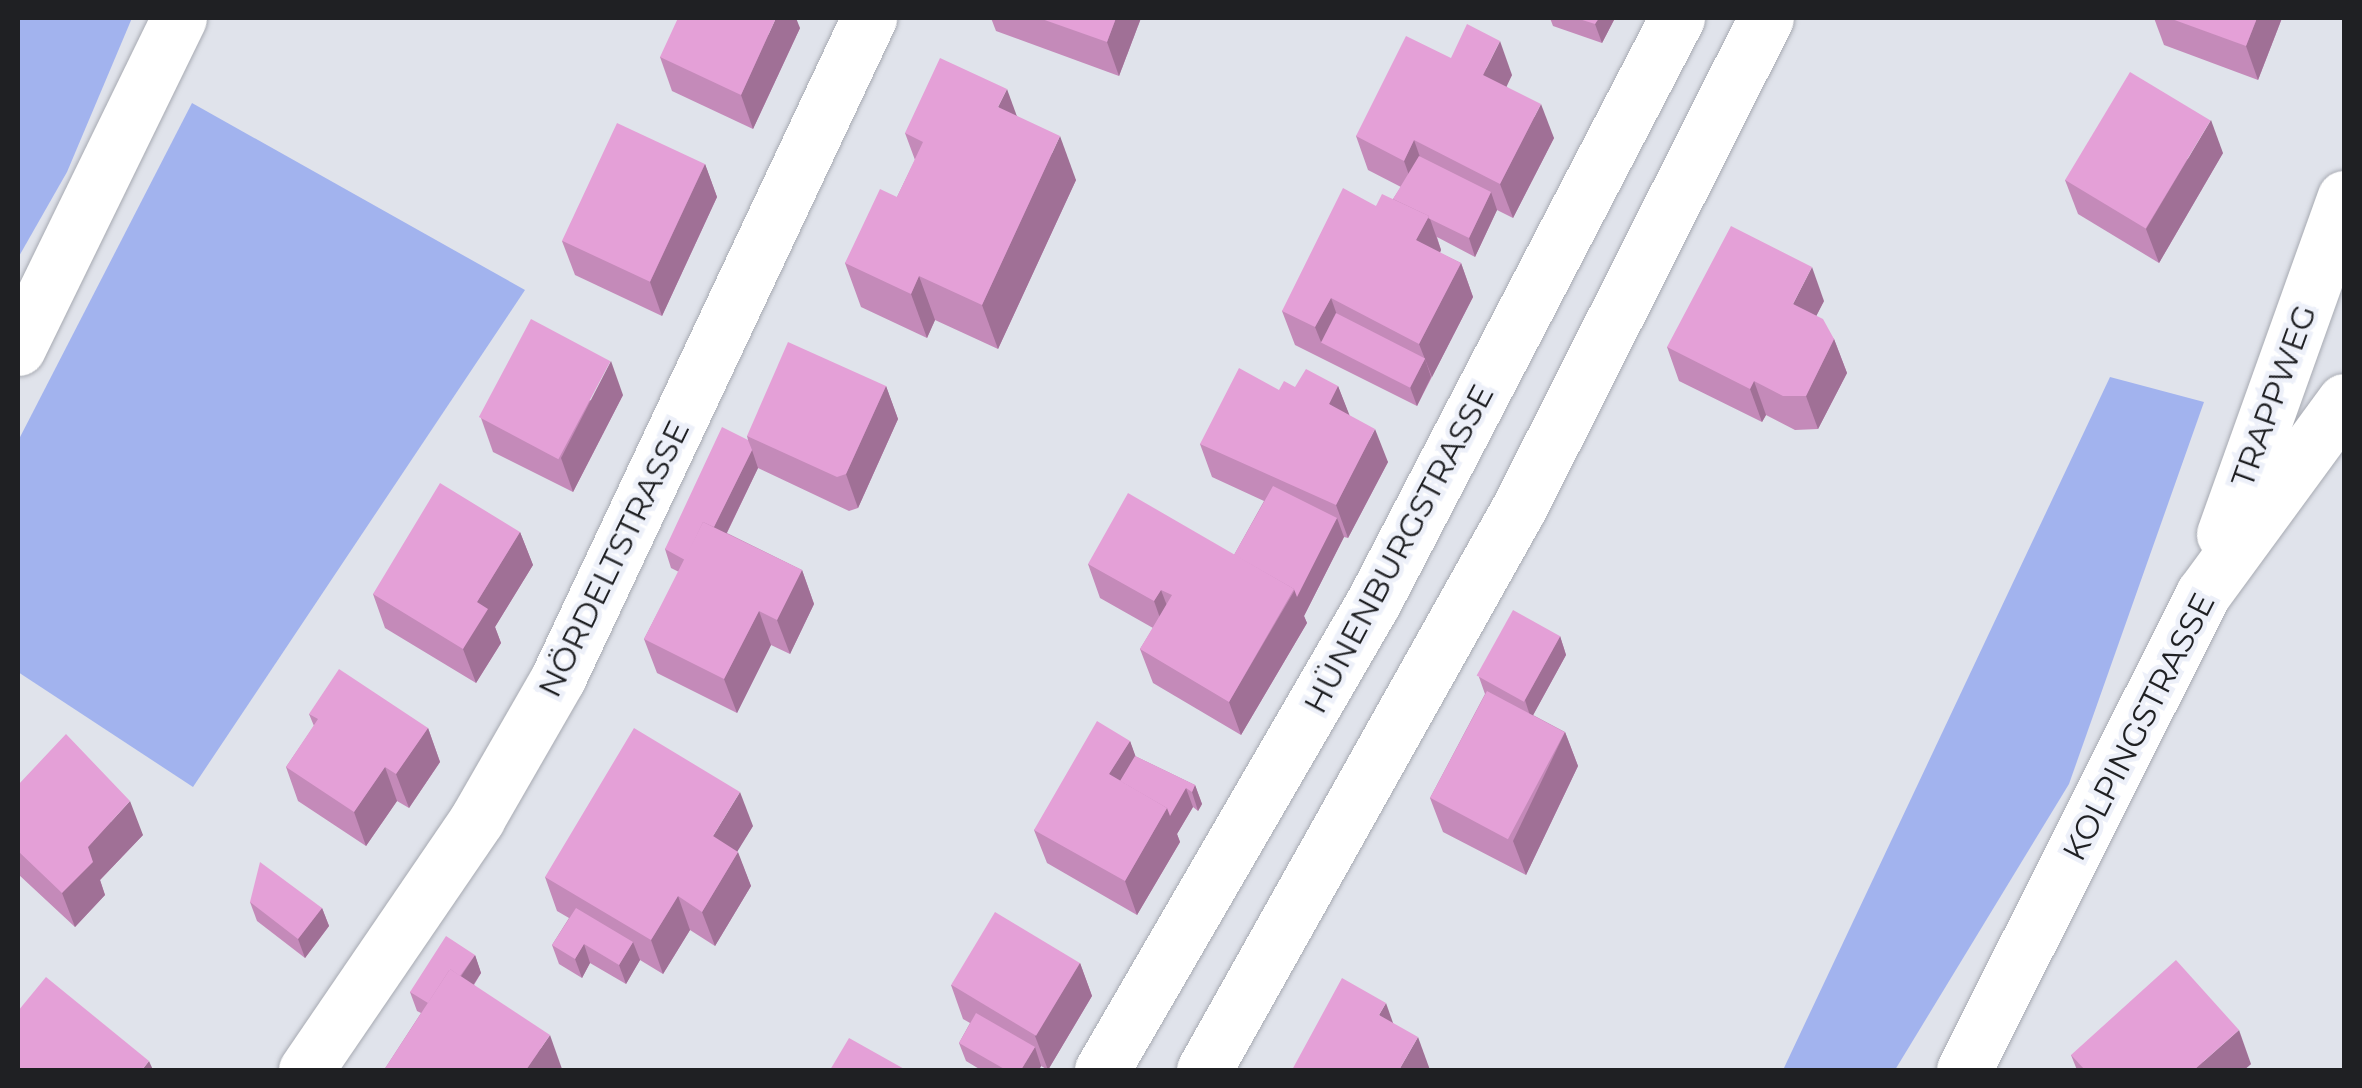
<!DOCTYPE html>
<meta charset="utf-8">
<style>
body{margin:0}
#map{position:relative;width:2362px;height:1088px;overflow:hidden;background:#e0e3eb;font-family:Montserrat,sans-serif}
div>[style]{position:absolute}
.green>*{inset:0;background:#a2b3ee}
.roads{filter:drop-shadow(0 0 2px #a7aab2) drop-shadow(0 0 2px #a7aab2)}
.minor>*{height:55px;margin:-27.5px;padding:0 27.5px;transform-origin:27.5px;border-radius:27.5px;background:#fff}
.wall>*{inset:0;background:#c48ab9}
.shaded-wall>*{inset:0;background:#a07096}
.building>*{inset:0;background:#e4a0d7;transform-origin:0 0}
span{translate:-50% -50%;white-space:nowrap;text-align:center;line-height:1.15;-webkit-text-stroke:9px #edf0f9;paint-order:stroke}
.street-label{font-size:32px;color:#1f2023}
.frame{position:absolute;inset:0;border:20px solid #1f2023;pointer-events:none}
</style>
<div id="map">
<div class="green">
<div style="clip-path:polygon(18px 18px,132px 18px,67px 172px,18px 258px)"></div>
<div style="clip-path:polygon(192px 103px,525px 290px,193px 787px,18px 672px,18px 441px)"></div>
<div style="clip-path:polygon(2110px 377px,2204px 402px,2069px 784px,1895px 1070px,1783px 1070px)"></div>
</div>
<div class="roads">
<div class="minor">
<div style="left:18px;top:348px;width:367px;rotate:-64deg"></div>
<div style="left:2224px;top:534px;width:357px;rotate:-70.3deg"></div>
<div style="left:306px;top:1070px;width:304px;rotate:-55.7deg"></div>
<div style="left:477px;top:819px;width:163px;rotate:-60.1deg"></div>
<div style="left:558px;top:678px;width:730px;rotate:-64.77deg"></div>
<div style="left:1102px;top:1070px;width:542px;rotate:-59.89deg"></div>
<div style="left:1374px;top:601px;width:657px;rotate:-62.54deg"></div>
<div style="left:1204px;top:1070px;width:646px;rotate:-60.74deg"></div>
<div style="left:1520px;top:506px;width:546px;rotate:-63.25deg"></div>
<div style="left:1964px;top:1070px;width:533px;rotate:-63.34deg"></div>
<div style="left:2203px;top:594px;width:239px;rotate:-53.8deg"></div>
</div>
</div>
<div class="wall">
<div style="clip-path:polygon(991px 18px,1141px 18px,1119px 76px,996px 31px)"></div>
<div style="clip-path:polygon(1550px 18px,1615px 18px,1602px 43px,1553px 26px)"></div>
<div style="clip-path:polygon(2154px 18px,2282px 18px,2258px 80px,2164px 45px)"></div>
<div style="clip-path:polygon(800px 28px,753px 129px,672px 91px,660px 57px)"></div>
<div style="clip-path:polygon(1451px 58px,1512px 75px,1506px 86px,1554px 138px,1513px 218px,1497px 210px,1475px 257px,1437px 237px,1441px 250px,1440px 253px,1461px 263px,1473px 297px,1417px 406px,1295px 345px,1282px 311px,1376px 206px,1393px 199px,1401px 187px,1368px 170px,1356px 136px)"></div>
<div style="clip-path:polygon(1016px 115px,1076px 180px,998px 349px,935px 320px,927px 338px,861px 307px,845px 263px,897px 197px,915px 160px,905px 133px)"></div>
<div style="clip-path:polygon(2223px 153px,2159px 263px,2078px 214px,2065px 180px)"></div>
<div style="clip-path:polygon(705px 164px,717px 197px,662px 316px,575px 275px,562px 241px)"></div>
<div style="clip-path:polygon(1824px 301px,1816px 316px,1834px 339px,1847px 373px,1818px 429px,1795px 430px,1766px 415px,1762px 422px,1679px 381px,1667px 347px)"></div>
<div style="clip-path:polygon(886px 386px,898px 419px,858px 508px,849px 511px,758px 468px,727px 533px,802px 570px,814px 604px,790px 654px,771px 645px,737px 713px,657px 673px,644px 639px,679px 572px,671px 568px,665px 549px,748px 440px,747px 436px)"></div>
<div style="clip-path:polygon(1338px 386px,1349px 415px,1388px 462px,1348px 538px,1344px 537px,1304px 616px,1307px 623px,1241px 735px,1153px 683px,1140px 649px,1153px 628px,1100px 598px,1088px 564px,1234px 555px,1264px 501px,1212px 477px,1200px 444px,1279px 390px,1295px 387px)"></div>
<div style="clip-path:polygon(623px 395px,573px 492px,493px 452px,481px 418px)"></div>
<div style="clip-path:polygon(520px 532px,533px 565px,495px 627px,501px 643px,476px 683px,385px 628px,373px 594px)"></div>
<div style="clip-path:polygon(1560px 636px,1566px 655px,1533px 715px,1565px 732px,1578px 766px,1526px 875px,1443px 832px,1430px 798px,1485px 694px,1479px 677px)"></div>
<div style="clip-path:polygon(309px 714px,428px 728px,440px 762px,409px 808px,397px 801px,366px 846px,298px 801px,286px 767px,314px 726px)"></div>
<div style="clip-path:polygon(1130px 741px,1135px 756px,1195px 785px,1202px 804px,1198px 811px,1193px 807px,1177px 834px,1180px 842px,1137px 915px,1047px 863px,1034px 830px)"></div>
<div style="clip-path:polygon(18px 785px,143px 835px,100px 880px,105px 895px,75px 927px,18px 874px)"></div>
<div style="clip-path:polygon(753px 826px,737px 851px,751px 886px,715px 946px,690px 930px,663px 974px,640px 960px,626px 984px,590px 963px,582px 978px,559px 964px,552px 945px,569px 918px,557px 911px,545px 877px)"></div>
<div style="clip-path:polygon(250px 902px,322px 908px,329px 926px,305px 958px,257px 921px)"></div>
<div style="clip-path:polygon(475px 955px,481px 973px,474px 985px,562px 1069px,561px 1070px,384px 1070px,421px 1013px,417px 1011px,410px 992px)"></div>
<div style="clip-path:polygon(1080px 963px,1092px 996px,1048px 1070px,1041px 1066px,1039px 1070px,981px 1070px,966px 1061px,959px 1043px,970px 1023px,963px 1019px,951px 985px)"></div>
<div style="clip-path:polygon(2071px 1055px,2251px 1064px,2244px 1070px,2077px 1070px)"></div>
</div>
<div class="shaded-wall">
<div style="clip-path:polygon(776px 18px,796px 18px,800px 28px,753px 129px,741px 95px)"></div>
<div style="clip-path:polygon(1116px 18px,1141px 18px,1119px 76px,1107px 42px)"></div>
<div style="clip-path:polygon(1599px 18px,1615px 18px,1602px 43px,1595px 24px)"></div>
<div style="clip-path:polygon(2257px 18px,2282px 18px,2258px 80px,2246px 46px)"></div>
<div style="clip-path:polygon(1500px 41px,1512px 75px,1496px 109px,1483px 75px)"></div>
<div style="clip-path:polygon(1007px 89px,1023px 133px,998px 107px)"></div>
<div style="clip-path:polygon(1541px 104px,1554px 138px,1513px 218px,1500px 184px)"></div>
<div style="clip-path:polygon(2211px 120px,2223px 153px,2159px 263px,2146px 229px)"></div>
<div style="clip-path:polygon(1060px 136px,1076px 180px,998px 349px,982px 305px)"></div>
<div style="clip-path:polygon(1414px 140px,1426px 174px,1416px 195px,1404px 161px)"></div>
<div style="clip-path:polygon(705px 164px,717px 197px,662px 316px,650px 282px)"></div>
<div style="clip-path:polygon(1491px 192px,1497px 210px,1475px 257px,1469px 238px)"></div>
<div style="clip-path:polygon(1429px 216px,1441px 250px,1429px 274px,1416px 240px)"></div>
<div style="clip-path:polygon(1461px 263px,1473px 297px,1432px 377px,1419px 344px)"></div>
<div style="clip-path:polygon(1812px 267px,1824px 301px,1805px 338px,1793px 304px)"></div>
<div style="clip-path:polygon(919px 276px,935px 320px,927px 338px,911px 294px)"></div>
<div style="clip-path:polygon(1331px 298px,1343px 332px,1321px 342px,1315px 327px)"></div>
<div style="clip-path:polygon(1834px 339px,1847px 373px,1818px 429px,1806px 396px)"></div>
<div style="clip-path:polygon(1425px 359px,1431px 377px,1417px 406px,1410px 387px)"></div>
<div style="clip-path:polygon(611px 361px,623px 395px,573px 492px,561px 458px)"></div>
<div style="clip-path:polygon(1754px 381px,1766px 415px,1762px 422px,1750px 389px)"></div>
<div style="clip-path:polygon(886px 386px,898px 419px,858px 508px,846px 474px)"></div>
<div style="clip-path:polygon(1338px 386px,1351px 419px,1329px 404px)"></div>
<div style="clip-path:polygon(1375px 429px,1388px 462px,1348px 538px,1336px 505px)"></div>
<div style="clip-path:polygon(752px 450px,758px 468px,702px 584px,695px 565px)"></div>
<div style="clip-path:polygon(1337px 518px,1344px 537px,1304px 616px,1307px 623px,1241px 735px,1229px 702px)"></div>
<div style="clip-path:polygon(520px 532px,533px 565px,495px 627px,501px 643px,476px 683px,463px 649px,477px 602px)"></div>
<div style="clip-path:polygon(802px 570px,814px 604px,790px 654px,777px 620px)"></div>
<div style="clip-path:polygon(1161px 590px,1174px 624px,1166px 635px,1154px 601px)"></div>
<div style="clip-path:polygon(759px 611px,771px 645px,737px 713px,724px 679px)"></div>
<div style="clip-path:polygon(1560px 636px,1566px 655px,1531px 719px,1525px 700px)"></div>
<div style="clip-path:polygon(428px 728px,440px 762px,409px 808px,396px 774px)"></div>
<div style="clip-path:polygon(1565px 732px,1578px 766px,1526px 875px,1513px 841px)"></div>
<div style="clip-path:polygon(1130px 741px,1142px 774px,1128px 797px,1109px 774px)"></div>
<div style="clip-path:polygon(385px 767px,397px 801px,366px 846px,354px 812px)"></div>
<div style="clip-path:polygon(1195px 785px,1202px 804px,1198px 811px,1192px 792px)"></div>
<div style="clip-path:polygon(1186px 788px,1193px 807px,1177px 834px,1180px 842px,1137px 915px,1125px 881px,1167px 808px)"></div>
<div style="clip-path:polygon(740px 792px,753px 826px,726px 870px,713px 836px)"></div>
<div style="clip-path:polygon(130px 801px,143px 835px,100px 880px,105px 895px,75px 927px,62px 893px,88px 847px)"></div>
<div style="clip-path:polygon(738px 852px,751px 886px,715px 946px,702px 912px)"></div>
<div style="clip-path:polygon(678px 896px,690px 930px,663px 974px,651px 940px)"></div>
<div style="clip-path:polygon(322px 908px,329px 926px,305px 958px,298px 939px)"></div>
<div style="clip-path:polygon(633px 942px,640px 960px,626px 984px,619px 965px)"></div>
<div style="clip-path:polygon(584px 944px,590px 963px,582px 978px,575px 959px)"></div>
<div style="clip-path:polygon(475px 955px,481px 973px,445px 1028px,439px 1010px)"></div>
<div style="clip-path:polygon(1080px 963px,1092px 996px,1048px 1070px,1035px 1036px)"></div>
<div style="clip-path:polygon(1386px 1003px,1398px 1037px,1379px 1015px)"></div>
<div style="clip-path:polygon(2239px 1030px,2251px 1064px,2244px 1070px,2194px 1070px)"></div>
<div style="clip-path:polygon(550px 1035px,562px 1069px,561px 1070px,526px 1070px)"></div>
<div style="clip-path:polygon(1418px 1037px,1430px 1070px,1399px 1070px)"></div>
<div style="clip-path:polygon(1035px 1047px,1041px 1066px,1039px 1070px,1021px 1070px)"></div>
<div style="clip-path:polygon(149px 1061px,153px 1070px,142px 1070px)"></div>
</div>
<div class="building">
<div style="clip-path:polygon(678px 18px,776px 18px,741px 95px,660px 57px)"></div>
<div style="clip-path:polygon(1039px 18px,1116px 18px,1107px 42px)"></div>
<div style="clip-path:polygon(1576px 18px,1599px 18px,1595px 24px)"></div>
<div style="clip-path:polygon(2169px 18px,2257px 18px,2246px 46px)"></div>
<div style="clip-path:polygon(1467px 24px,1500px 41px,1483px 75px,1541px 104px,1500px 184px,1414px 140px,1404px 161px,1356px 136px,1406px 36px,1451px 58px)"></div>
<div style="clip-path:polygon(940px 58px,1007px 89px,998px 107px,1060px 136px,982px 305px,919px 276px,911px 294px,845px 263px,880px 189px,897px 197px,923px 142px,905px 133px)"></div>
<div style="left:2130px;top:72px;width:94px;height:126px;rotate:31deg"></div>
<div style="left:617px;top:123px;width:97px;height:130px;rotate:25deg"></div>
<div style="clip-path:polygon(1419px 156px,1491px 192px,1469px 238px,1428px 218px,1429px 216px,1393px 199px)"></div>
<div style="clip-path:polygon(1343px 188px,1376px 206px,1382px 194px,1429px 216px,1416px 240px,1461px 263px,1419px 344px,1331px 298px,1315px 327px,1282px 311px)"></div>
<div style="clip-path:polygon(1731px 226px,1812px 267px,1793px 304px,1823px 319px,1834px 339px,1806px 396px,1783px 396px,1754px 381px,1750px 389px,1667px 347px)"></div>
<div style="left:1336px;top:313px;width:100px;height:33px;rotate:27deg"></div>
<div style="left:531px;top:319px;width:90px;height:111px;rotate:28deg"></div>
<div style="clip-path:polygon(788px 342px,886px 386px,846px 474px,837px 477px,747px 436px)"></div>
<div style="clip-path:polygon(1239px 368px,1279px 390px,1284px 381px,1295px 387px,1306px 369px,1338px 386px,1329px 404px,1375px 429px,1336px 505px,1200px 444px)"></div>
<div style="clip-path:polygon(722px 427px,748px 440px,752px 450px,714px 527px,703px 522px,685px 560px,665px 549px)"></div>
<div style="clip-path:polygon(440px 483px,520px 532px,477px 602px,488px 609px,463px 649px,373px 594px)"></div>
<div style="clip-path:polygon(1273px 486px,1337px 518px,1297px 597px,1294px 589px,1234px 555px)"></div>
<div style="clip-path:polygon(1128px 493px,1294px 589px,1229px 702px,1140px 649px,1172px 595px,1161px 590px,1154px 601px,1088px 564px)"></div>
<div style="clip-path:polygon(703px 522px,802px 570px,777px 620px,759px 611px,724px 679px,644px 639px)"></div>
<div style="left:1513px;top:610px;width:54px;height:75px;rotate:29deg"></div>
<div style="clip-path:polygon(339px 669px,428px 728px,396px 774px,385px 767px,354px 812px,286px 767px,318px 719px,309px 714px)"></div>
<div style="left:1487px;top:691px;width:88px;height:121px;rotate:28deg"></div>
<div style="clip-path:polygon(1097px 721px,1130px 741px,1109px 774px,1167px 808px,1125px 881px,1034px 830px)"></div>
<div style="clip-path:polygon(634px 728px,740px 792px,713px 836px,738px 852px,702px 912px,678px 896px,651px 940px,545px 877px)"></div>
<div style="clip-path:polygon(66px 734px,130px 801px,88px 847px,93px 862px,62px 893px,18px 851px,18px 785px)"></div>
<div style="clip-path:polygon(1135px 756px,1195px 785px,1192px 792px,1186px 788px,1170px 816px,1167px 808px,1120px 781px)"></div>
<div style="clip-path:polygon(260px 862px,322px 908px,298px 939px,250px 902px)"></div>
<div style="clip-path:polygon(576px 908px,633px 942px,619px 965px,584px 944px,575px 959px,552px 945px)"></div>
<div style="left:995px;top:912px;width:99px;height:85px;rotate:31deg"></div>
<div style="clip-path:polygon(446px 936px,475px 955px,460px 976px,450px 969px,428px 1003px,410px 992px)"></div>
<div style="clip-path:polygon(2176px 960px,2239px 1030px,2194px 1070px,2085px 1070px,2071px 1055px)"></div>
<div style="clip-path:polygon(450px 969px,550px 1035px,526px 1070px,384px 1070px)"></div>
<div style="clip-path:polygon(46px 977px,149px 1061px,142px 1070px,18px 1070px,18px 1011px)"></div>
<div style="clip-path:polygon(1342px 978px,1386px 1003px,1379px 1015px,1418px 1037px,1399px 1070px,1292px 1070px)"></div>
<div style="clip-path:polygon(976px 1013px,1035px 1047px,1021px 1070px,1006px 1070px,959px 1043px)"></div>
<div style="clip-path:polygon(849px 1038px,906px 1070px,830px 1070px)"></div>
</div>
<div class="street-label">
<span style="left:2274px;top:396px;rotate:-70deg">TRAPPWEG</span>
<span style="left:1399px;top:549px;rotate:-62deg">HÜNENBURGSTRASSE</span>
<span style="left:614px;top:559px;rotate:-64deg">NÖRDELTSTRASSE</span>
<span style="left:2139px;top:727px;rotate:-63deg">KOLPINGSTRASSE</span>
</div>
<div class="frame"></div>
</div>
